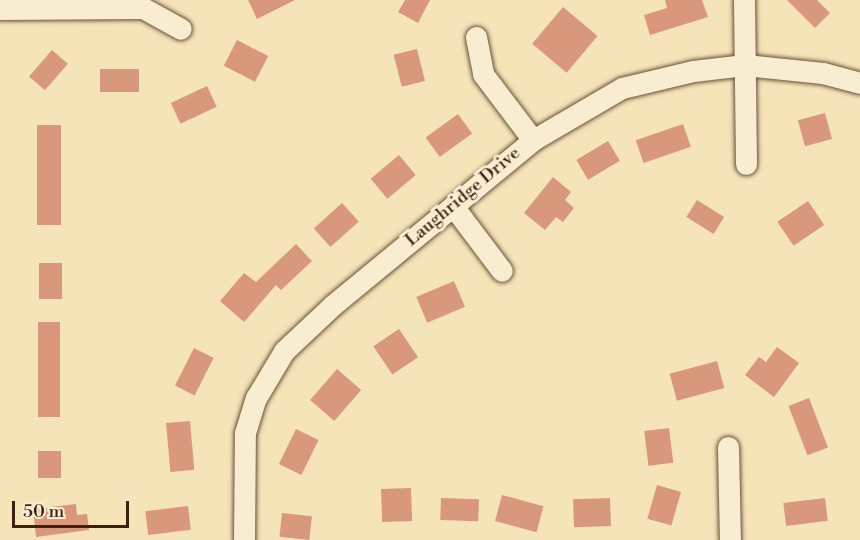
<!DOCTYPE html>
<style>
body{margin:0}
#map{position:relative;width:860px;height:540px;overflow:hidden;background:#f5e4b8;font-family:"Libre Bodoni",serif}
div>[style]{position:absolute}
.building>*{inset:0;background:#d9987c;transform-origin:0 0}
.roads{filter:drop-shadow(0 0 2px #6c5038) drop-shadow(0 0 2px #6c5038)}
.minor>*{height:21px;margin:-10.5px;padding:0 10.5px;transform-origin:10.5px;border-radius:10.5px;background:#f8edd1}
span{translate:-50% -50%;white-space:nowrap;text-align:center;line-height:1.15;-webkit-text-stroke:6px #f8edd1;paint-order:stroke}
.street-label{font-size:18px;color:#3f1f0d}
.scale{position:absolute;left:12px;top:501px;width:117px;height:27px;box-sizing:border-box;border:3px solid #3f1f0d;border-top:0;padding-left:8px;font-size:18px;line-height:21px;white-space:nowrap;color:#3f1f0d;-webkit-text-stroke:4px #f8edd1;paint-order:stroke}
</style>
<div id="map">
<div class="building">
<div style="clip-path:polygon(248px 0,295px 0,257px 19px)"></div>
<div style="clip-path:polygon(405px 0,430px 0,418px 23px,398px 12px)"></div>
<div style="clip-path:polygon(665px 0,702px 0,708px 17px,650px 35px,644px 15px,667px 8px)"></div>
<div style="clip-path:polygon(787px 0,817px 0,830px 13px,815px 28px)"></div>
<div style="left:563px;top:7px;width:45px;height:48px;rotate:40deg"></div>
<div style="left:237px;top:40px;width:35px;height:29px;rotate:27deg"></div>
<div style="left:417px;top:49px;width:33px;height:24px;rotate:76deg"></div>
<div style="left:52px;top:50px;width:21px;height:35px;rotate:41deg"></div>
<div style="left:100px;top:69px;width:39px;height:23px"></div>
<div style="left:207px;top:86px;width:23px;height:40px;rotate:65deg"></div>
<div style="left:825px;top:113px;width:27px;height:28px;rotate:75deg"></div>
<div style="left:458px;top:114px;width:24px;height:40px;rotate:54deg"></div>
<div style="left:683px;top:124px;width:24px;height:50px;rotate:71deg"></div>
<div style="left:37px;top:125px;width:24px;height:100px"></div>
<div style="left:608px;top:141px;width:23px;height:37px;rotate:59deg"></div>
<div style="left:399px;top:155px;width:26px;height:37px;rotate:50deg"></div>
<div style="clip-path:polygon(553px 177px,571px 192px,565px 200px,574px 208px,563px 222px,556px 217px,545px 230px,524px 213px)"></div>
<div style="left:697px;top:200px;width:32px;height:20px;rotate:32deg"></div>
<div style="left:808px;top:201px;width:29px;height:37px;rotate:56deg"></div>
<div style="left:342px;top:203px;width:25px;height:38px;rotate:48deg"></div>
<div style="clip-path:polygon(296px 244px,312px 261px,281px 290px,276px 285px,244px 322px,220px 301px,244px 273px,256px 282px)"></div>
<div style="left:39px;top:263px;width:23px;height:36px"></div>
<div style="left:454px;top:281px;width:28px;height:41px;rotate:67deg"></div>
<div style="left:38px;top:322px;width:22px;height:95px"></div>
<div style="left:399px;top:329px;width:34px;height:31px;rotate:56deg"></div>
<div style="clip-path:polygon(777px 347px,799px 363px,774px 397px,745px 375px,759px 357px,766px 362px)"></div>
<div style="left:194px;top:348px;width:22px;height:42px;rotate:27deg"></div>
<div style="left:717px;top:361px;width:28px;height:49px;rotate:75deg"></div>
<div style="left:337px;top:369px;width:32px;height:41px;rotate:41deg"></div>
<div style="left:809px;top:398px;width:53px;height:22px;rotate:69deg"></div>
<div style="left:190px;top:421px;width:49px;height:24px;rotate:85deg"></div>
<div style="left:669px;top:428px;width:35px;height:25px;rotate:83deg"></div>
<div style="left:296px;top:429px;width:25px;height:39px;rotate:26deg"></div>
<div style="left:61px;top:451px;width:27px;height:23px;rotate:90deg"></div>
<div style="left:657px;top:485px;width:25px;height:35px;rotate:16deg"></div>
<div style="left:411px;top:488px;width:33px;height:30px;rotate:88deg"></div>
<div style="left:502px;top:495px;width:43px;height:27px;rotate:15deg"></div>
<div style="left:441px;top:498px;width:38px;height:22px;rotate:2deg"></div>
<div style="left:610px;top:498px;width:28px;height:37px;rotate:88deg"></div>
<div style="left:825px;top:498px;width:23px;height:42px;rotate:83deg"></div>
<div style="clip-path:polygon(76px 504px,77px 515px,87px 514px,89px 530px,36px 537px,33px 509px)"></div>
<div style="left:188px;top:506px;width:24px;height:43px;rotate:83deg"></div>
<div style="left:282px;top:513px;width:30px;height:24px;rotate:6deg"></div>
</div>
<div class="roads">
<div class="minor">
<div style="left:744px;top:0;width:164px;rotate:89.3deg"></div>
<div style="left:0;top:9px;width:143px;rotate:-0.4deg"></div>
<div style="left:143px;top:8px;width:43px;rotate:28.9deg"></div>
<div style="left:476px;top:37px;width:38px;rotate:79deg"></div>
<div style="left:483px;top:74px;width:83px;rotate:52.9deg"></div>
<div style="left:453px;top:206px;width:81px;rotate:53deg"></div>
<div style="left:728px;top:447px;width:93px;rotate:88.8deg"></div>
<div style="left:244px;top:540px;width:107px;rotate:-89.5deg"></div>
<div style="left:245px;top:433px;width:37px;rotate:-73deg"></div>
<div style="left:256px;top:398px;width:55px;rotate:-59.2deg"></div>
<div style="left:284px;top:351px;width:67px;rotate:-43.2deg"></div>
<div style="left:333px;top:305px;width:259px;rotate:-39.5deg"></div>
<div style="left:533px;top:140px;width:103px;rotate:-30.3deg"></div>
<div style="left:622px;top:88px;width:73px;rotate:-13.5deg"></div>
<div style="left:693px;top:71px;width:52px;rotate:-6.6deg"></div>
<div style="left:745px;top:65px;width:78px;rotate:5.9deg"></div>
<div style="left:823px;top:73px;width:38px;rotate:15deg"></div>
</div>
</div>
<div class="street-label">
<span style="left:463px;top:197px;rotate:-40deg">Laughridge Drive</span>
</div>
<div class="scale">50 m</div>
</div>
